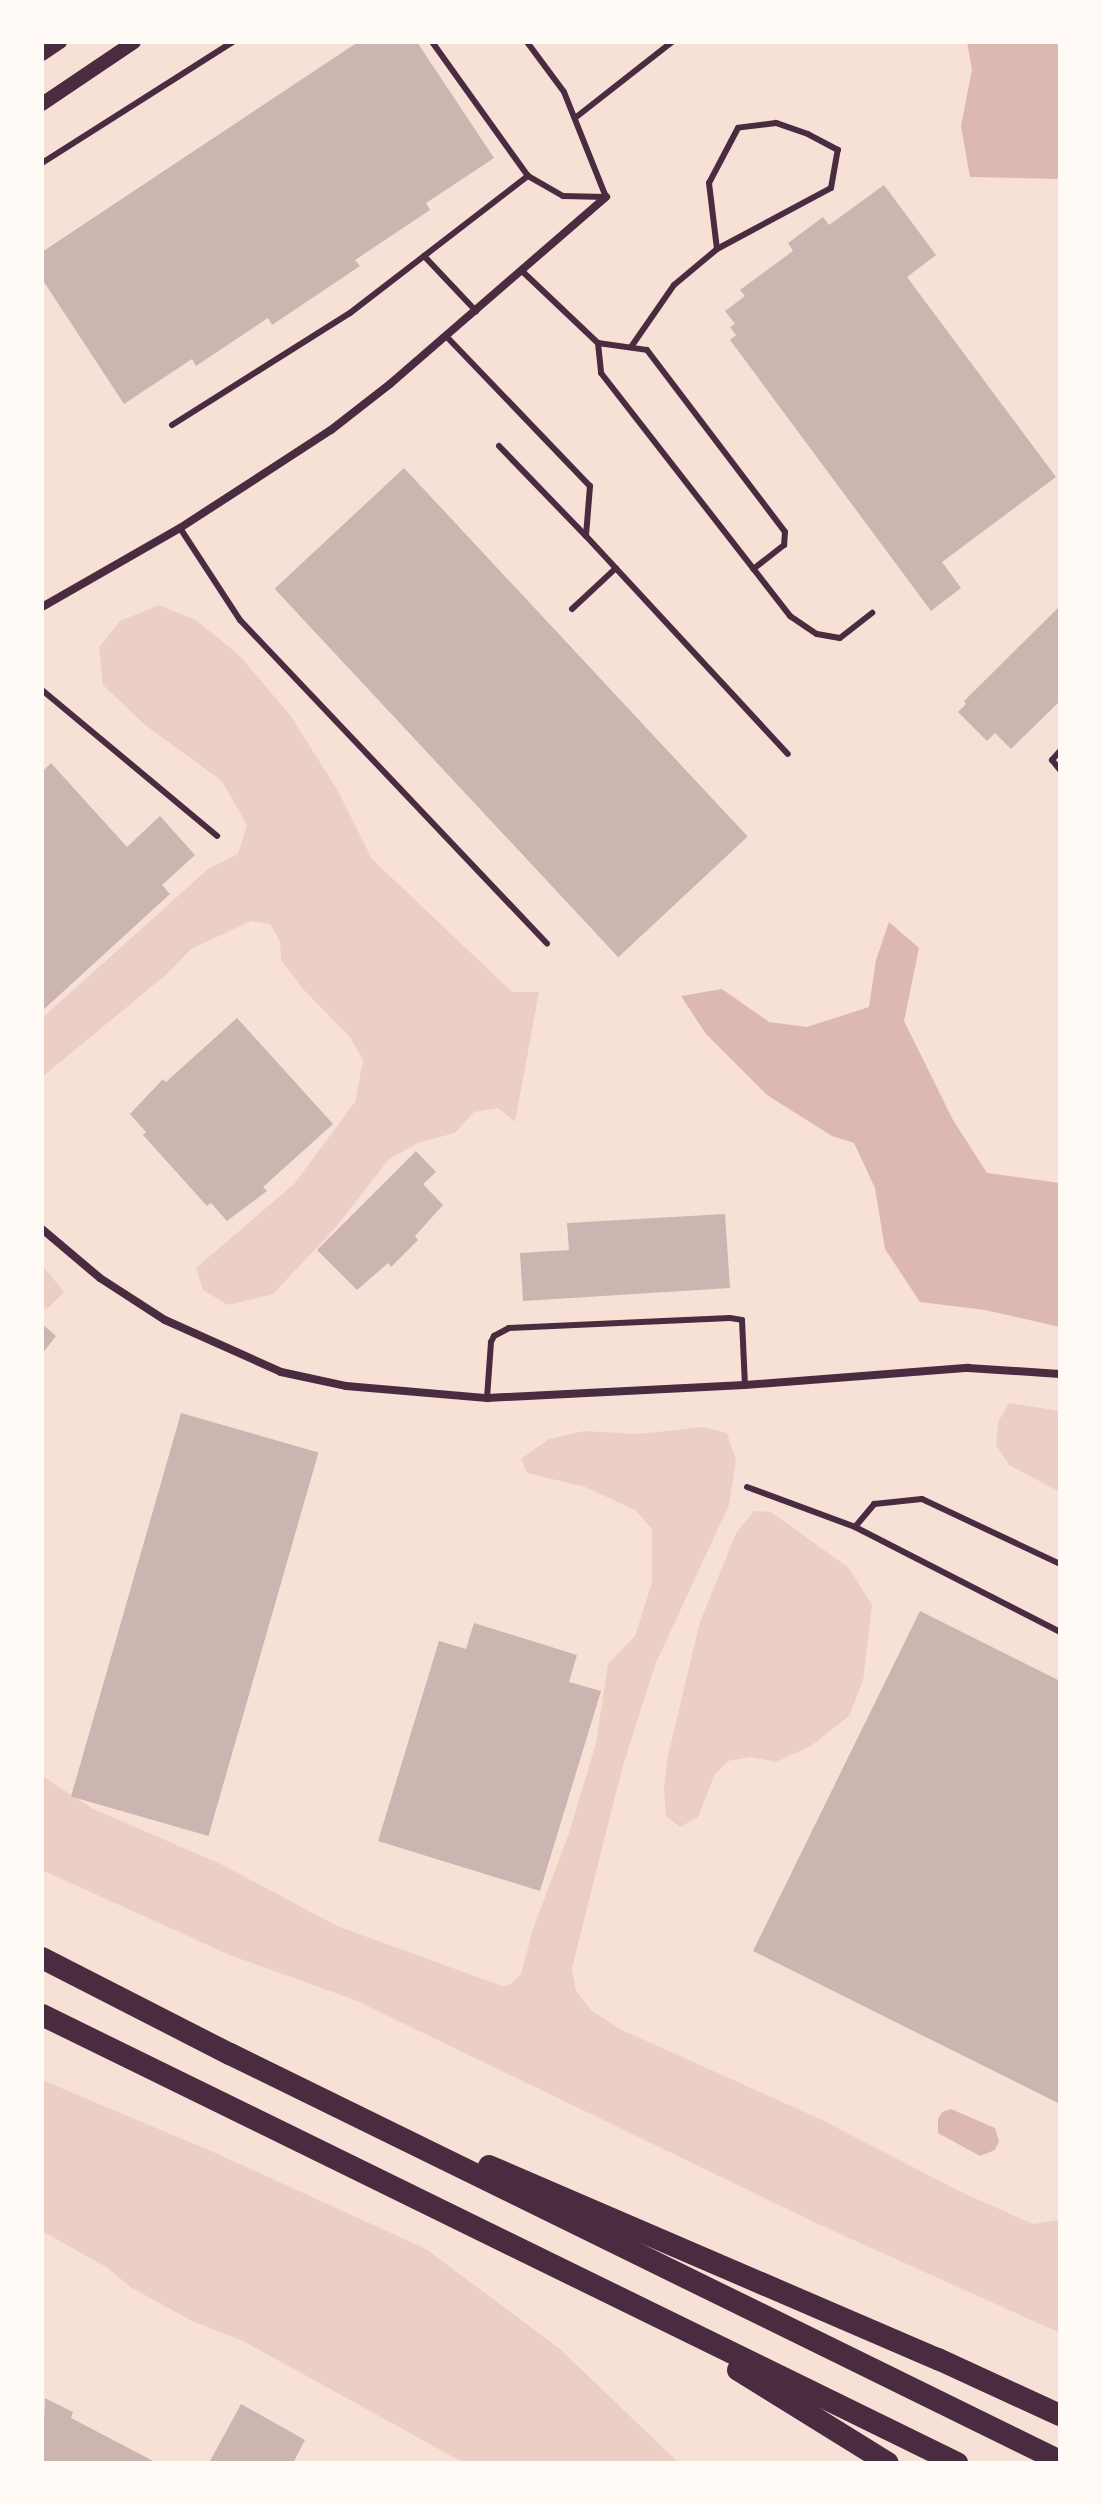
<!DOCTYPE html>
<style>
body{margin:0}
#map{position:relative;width:1102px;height:2505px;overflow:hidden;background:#f7e1d7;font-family:Bitter,serif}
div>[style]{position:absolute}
.green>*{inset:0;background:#ebcfc5}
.water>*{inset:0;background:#dcb8b0}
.building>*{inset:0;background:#ccb4b1;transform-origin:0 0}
.service>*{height:6px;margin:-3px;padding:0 3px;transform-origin:3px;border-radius:3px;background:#4a2c40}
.minor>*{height:8px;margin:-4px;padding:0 4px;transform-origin:4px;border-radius:4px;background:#4a2c40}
.tertiary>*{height:14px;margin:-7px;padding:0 7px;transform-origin:7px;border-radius:7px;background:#4a2c40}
.motorway>*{height:22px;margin:-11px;padding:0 11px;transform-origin:11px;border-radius:11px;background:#4a2c40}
span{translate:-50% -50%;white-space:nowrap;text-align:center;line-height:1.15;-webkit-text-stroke:6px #fffaf5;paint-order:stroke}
.frame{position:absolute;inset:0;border:44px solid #fffaf5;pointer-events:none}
</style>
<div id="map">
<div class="green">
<div style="clip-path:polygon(159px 605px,196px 620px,240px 656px,290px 715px,338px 791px,372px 859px,512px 992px,539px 992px,515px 1122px,498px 1108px,474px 1112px,455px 1133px,418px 1143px,389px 1159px,336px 1227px,273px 1294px,228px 1305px,203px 1290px,196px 1268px,294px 1184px,355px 1102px,363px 1060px,350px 1037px,304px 990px,281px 960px,280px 942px,270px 924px,251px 921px,191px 949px,167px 974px,42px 1077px,42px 1018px,208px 869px,238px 854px,247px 825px,222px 781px,145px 725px,103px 685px,99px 647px,120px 621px)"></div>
<div style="clip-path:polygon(42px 1265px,64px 1292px,47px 1309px,42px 1307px)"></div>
<div style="clip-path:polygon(1009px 1403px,1060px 1411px,1060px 1492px,1009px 1465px,996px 1445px,998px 1422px)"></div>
<div style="clip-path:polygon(703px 1427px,727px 1433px,736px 1460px,729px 1505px,655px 1665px,622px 1769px,572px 1968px,576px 1991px,592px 2011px,622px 2030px,820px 2119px,963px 2193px,1033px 2224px,1060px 2220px,1060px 2333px,818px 2224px,355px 2000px,232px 1956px,42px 1870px,42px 1776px,93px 1809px,223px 1865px,337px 1926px,502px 1986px,509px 1985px,521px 1974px,533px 1929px,569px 1833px,596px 1743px,608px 1664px,635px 1636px,652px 1582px,652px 1529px,635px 1510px,585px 1487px,527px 1473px,521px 1459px,549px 1439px,584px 1431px,638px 1434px)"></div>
<div style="clip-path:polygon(754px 1511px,771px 1512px,849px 1568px,872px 1605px,863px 1681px,849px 1716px,811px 1746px,776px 1762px,751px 1757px,728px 1761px,714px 1776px,698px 1817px,680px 1827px,666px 1816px,664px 1788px,668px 1755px,700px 1622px,736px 1533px)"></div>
<div style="clip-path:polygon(42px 2080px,211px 2151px,426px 2249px,561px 2350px,679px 2463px,464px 2463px,243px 2341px,192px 2321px,132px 2288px,106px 2267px,42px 2231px)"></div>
</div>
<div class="water">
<div style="clip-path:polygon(967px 42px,1060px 42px,1060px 179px,970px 177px,961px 126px,972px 70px)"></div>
<div style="clip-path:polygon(889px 922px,919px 948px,904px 1021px,953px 1120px,987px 1173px,1060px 1183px,1060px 1327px,985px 1310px,920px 1302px,885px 1249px,875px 1188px,854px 1143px,832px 1136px,767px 1095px,706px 1034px,681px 996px,722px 989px,769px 1022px,807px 1027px,869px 1007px,876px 960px)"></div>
<div style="clip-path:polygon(951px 2109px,995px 2128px,999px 2141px,995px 2150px,980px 2156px,938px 2133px,938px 2119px,942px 2112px)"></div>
</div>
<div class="building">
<div style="clip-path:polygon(358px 42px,417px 42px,494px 158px,426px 203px,430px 210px,355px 260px,360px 266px,272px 325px,268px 318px,196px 366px,192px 359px,124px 404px,42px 279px,42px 252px)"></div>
<div style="clip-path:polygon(884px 185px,936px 255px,907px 277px,1056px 477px,942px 562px,961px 588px,931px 611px,730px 340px,736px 335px,730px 327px,735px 324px,725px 311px,745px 296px,740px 290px,793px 251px,788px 243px,823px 217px,829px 225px)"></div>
<div style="left:404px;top:468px;width:504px;height:177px;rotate:47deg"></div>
<div style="clip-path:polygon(1060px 606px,1060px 701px,1011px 749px,995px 733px,987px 741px,958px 712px,966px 704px,964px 701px)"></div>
<div style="clip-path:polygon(51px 763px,127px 847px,160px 816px,195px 855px,162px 885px,170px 894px,42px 1011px,42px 772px)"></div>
<div style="clip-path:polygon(237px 1018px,333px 1124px,263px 1187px,267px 1191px,227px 1221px,211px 1203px,207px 1206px,143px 1135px,146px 1132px,130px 1114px,163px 1079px,166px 1082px)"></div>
<div style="clip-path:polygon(416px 1151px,436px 1172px,423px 1184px,443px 1205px,415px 1236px,418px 1240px,391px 1267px,388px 1263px,357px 1290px,317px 1250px)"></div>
<div style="clip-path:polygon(725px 1214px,730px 1288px,523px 1301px,520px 1253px,569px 1250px,567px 1223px)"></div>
<div style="clip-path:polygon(42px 1324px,56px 1336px,42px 1354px)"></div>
<div style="left:181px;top:1413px;width:143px;height:399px;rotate:16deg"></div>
<div style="clip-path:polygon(920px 1611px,1060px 1681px,1060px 2104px,753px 1951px)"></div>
<div style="clip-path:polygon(474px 1623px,577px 1655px,569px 1682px,601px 1691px,540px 1891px,378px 1841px,439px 1641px,466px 1649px)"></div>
<div style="clip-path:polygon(45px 2398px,73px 2412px,71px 2418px,157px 2463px,42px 2463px)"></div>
<div style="clip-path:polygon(241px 2404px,305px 2440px,293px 2463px,209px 2463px)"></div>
</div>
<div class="service">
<div style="left:527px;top:42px;width:62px;rotate:53.5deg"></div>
<div style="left:564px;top:92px;width:113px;rotate:68.2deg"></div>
<div style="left:606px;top:197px;width:43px;rotate:-178.7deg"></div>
<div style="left:563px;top:196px;width:40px;rotate:-150.3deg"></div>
<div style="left:575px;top:118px;width:123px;rotate:-38.1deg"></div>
<div style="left:42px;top:163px;width:226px;rotate:-32.4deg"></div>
<div style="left:424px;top:256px;width:76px;rotate:46.6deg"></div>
<div style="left:522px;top:271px;width:105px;rotate:43.5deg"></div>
<div style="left:598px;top:343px;width:49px;rotate:8.1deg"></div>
<div style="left:647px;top:350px;width:228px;rotate:52.8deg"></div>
<div style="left:785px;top:532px;width:13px;rotate:94deg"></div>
<div style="left:784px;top:545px;width:39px;rotate:142deg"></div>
<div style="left:446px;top:336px;width:208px;rotate:46.2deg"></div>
<div style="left:590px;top:486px;width:50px;rotate:94.6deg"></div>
<div style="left:586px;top:536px;width:297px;rotate:47.2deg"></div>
<div style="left:598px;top:343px;width:30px;rotate:84deg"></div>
<div style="left:601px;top:373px;width:308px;rotate:52.1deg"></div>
<div style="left:790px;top:616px;width:32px;rotate:34deg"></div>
<div style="left:817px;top:634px;width:23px;rotate:10deg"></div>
<div style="left:840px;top:638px;width:41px;rotate:-38deg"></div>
<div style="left:631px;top:347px;width:75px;rotate:-55.3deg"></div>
<div style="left:674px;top:285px;width:56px;rotate:-39.9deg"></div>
<div style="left:717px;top:249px;width:129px;rotate:-28.2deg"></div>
<div style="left:831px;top:188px;width:39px;rotate:-80deg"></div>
<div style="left:838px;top:150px;width:34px;rotate:-152deg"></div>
<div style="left:808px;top:134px;width:34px;rotate:-161deg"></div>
<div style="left:776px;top:123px;width:38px;rotate:173deg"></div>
<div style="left:738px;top:128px;width:62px;rotate:117.8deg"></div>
<div style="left:709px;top:183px;width:66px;rotate:83.1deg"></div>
<div style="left:172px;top:425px;width:210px;rotate:-32.2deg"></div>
<div style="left:350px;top:313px;width:225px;rotate:-37.6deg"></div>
<div style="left:528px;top:176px;width:165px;rotate:-125.6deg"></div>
<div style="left:499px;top:446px;width:125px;rotate:46deg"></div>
<div style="left:180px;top:528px;width:110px;rotate:56.9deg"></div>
<div style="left:240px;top:620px;width:446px;rotate:46.5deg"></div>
<div style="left:572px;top:609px;width:60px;rotate:-43deg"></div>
<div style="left:42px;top:690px;width:228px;rotate:39.8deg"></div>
<div style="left:1060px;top:751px;width:12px;rotate:132deg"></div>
<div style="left:1052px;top:760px;width:13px;rotate:51deg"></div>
<div style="left:487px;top:1398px;width:56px;rotate:-85.9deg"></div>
<div style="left:491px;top:1342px;width:7px;rotate:-63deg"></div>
<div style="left:494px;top:1336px;width:17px;rotate:-28deg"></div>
<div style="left:509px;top:1328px;width:221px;rotate:-2.6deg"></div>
<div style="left:730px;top:1318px;width:12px;rotate:9deg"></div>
<div style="left:742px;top:1320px;width:65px;rotate:87.4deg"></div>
<div style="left:747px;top:1487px;width:115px;rotate:20.3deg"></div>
<div style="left:855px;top:1527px;width:30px;rotate:-50deg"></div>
<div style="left:874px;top:1504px;width:48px;rotate:-5.9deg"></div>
<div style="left:922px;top:1499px;width:153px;rotate:25.2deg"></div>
<div style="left:855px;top:1527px;width:230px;rotate:27.1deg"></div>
</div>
<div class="minor">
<div style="left:42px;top:607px;width:159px;rotate:-29.8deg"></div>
<div style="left:180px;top:528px;width:180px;rotate:-33deg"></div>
<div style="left:331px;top:430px;width:75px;rotate:-37.9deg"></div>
<div style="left:390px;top:384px;width:286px;rotate:-40.9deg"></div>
<div style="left:42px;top:1229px;width:76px;rotate:40.2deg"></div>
<div style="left:100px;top:1278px;width:77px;rotate:32.9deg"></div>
<div style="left:165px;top:1320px;width:127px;rotate:24.1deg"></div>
<div style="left:281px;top:1372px;width:66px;rotate:12.2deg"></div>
<div style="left:346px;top:1386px;width:142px;rotate:4.9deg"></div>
<div style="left:487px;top:1398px;width:258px;rotate:-2.9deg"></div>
<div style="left:745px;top:1385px;width:224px;rotate:-4.4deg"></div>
<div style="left:968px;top:1368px;width:92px;rotate:3.7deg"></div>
</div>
<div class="tertiary">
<div style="left:42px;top:54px;width:22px;rotate:-34deg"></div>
<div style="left:42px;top:104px;width:111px;rotate:-34deg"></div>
</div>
<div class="motorway">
<div style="left:42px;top:1958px;width:211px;rotate:27.1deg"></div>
<div style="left:230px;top:2054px;width:924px;rotate:26.12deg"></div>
<div style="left:42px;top:2015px;width:1019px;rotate:26.09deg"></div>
<div style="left:489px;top:2166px;width:489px;rotate:23.3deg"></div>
<div style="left:938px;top:2359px;width:134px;rotate:24.7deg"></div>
<div style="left:738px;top:2370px;width:176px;rotate:31.8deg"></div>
</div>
<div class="frame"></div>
</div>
